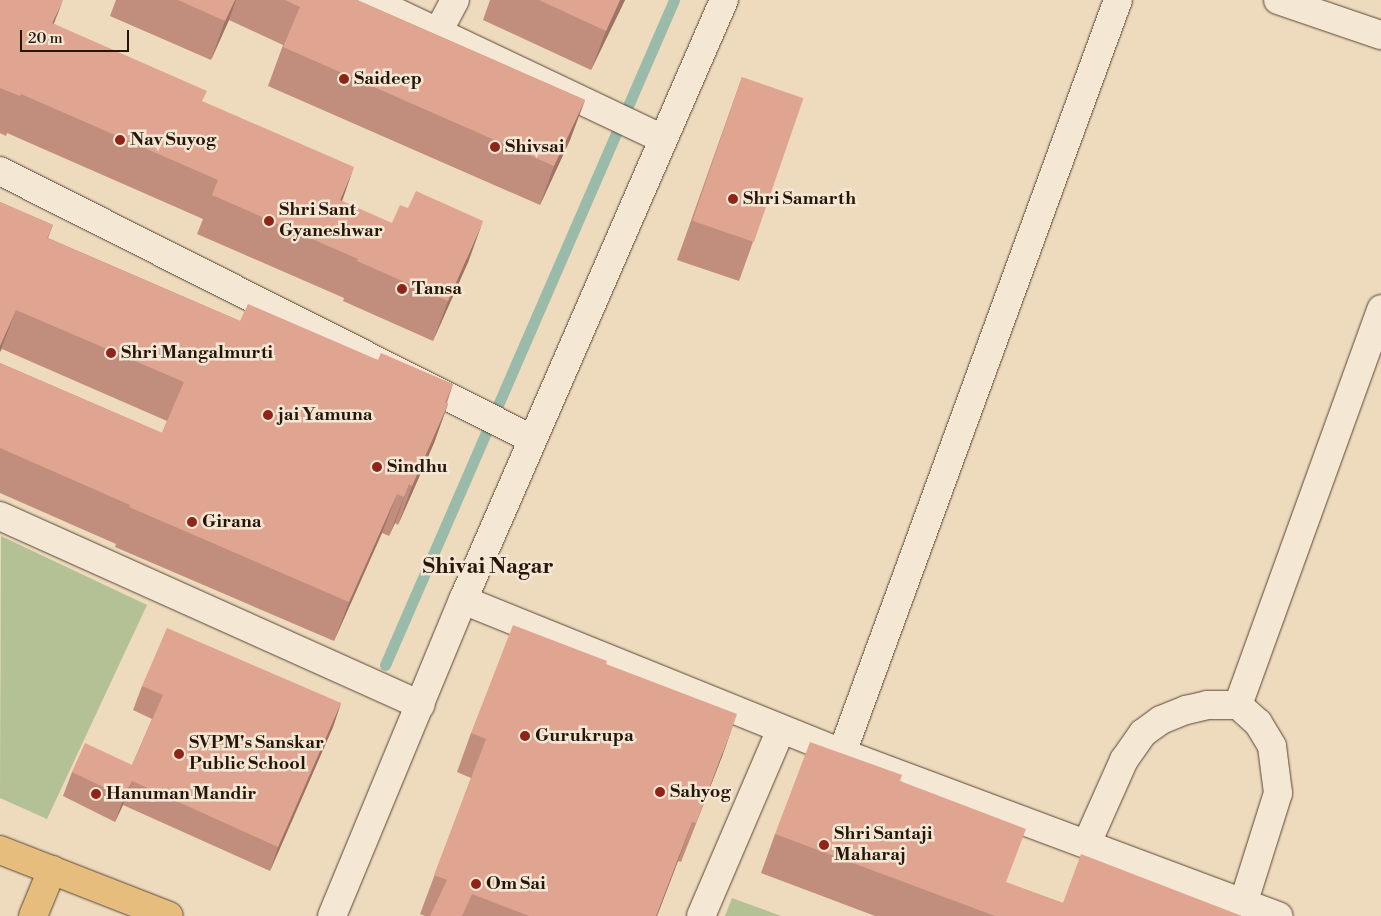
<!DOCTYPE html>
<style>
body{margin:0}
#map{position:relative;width:1381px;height:916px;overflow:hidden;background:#eedabd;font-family:"Libre Bodoni",serif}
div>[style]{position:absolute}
.green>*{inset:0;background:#b3c195}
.stream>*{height:11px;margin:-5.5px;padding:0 5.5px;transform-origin:5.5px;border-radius:5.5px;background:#9bbbaa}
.roads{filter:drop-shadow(0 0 1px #584635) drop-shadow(0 0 1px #584635)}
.minor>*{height:28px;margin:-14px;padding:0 14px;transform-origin:14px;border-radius:14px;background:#f4e7d4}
.major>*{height:28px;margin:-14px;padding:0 14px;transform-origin:14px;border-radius:14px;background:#e7bd7e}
.wall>*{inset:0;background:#c18e7d}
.shaded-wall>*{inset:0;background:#9d7466}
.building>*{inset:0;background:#e0a591;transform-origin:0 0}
.dots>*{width:14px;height:14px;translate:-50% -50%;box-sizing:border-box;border:2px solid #f4e7d4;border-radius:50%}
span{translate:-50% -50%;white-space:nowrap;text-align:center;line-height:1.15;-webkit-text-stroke:5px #f4e7d4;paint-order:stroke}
.poi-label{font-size:18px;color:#261508;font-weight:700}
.left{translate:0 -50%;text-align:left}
.district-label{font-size:22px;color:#261508;font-weight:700}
.scale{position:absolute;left:20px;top:30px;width:109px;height:22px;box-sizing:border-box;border:2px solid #261508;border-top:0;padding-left:6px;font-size:15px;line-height:18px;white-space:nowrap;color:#261508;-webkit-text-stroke:4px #f4e7d4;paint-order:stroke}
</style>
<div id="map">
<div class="green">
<div style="clip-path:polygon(1px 536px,147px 605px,47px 819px,0 798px)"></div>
<div style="clip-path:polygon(732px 898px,781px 916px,725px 916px)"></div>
</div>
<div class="stream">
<div style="left:385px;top:665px;width:725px;rotate:-66.51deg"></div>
</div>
<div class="roads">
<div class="minor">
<div style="left:370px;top:0;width:324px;rotate:25.4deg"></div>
<div style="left:1278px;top:0;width:109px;rotate:18.8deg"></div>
<div style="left:438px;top:32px;width:36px;rotate:-62deg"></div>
<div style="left:0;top:171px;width:596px;rotate:26.74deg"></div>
<div style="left:0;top:516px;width:461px;rotate:24.2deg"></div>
<div style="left:463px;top:600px;width:409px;rotate:22deg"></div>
<div style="left:842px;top:753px;width:466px;rotate:20.5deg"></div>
<div style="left:842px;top:753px;width:802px;rotate:-69.87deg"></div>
<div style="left:1087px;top:843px;width:91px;rotate:-66deg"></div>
<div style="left:1124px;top:760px;width:33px;rotate:-55deg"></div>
<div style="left:1143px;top:733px;width:22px;rotate:-36deg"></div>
<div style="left:1161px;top:720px;width:27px;rotate:-22deg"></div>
<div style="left:1186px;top:710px;width:22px;rotate:-13deg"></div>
<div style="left:1207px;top:705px;width:31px"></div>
<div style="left:1244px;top:901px;width:113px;rotate:-72.5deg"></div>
<div style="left:1278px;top:793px;width:47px;rotate:-97.3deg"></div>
<div style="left:1272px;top:746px;width:27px;rotate:-121deg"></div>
<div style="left:1258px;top:723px;width:27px;rotate:-138deg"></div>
<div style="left:1238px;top:705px;width:421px;rotate:-70.1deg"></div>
<div style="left:332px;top:916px;width:342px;rotate:-67.5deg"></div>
<div style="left:463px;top:600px;width:654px;rotate:-66.49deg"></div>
<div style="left:701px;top:916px;width:203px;rotate:-66.8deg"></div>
</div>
<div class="major">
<div style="left:0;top:850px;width:181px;rotate:21.3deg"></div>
<div style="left:33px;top:916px;width:50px;rotate:-67.6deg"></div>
</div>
</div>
<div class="wall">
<div style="clip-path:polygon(0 0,54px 24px,203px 102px,342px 201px,469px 260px,433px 341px,343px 301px,344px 298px,197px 234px,203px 219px,7px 133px,6px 136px,0 133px)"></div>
<div style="clip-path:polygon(116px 0,357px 0,585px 100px,570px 140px,540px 205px,268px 86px,283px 45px,229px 20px,211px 60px,110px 16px)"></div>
<div style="clip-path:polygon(490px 0,625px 0,591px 70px,483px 20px)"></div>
<div style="clip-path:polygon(742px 77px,753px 242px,739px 281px,677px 260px)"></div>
<div style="clip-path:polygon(0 202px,53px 225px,48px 238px,240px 321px,378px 360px,453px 384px,447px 403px,448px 404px,434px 443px,398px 525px,395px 523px,389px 536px,382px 533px,334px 641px,115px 547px,116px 544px,0 493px,0 363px,162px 433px,167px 421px,2px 349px,0 352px)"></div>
<div style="clip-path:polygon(606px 664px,723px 754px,681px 862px,678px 861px,657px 916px,425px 916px,420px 914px,471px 778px,457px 772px,471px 733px)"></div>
<div style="clip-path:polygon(142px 686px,341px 703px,333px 727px,270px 871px,123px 805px,115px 822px,63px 796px,72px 772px,132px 765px,152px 719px,133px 710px)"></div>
<div style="clip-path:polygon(900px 781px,1007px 883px,1063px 903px,1242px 916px,875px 916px,761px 873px,775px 834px)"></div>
</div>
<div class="shaded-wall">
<div style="clip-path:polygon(63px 0,48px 39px,52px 23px)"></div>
<div style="clip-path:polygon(235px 0,236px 0,229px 20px,211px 60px,225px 21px)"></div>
<div style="clip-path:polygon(620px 0,625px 0,591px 70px,606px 31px)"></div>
<div style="clip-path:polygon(585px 100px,570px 140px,540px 205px,554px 166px)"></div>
<div style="clip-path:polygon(354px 167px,340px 207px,340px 200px)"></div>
<div style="clip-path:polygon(483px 221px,469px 260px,433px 341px,448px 301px)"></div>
<div style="clip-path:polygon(16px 310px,0 352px,0 346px)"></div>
<div style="clip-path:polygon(448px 404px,434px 443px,398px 525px,412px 486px)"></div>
<div style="clip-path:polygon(409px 484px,395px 523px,389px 536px)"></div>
<div style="clip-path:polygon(397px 494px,382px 533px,334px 641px,349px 602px)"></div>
<div style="clip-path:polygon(341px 703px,333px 727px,270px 871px,278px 847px)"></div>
<div style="clip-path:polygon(737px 714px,723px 754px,681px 862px,696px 823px)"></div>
<div style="clip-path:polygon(132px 781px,123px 805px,115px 822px,124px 797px)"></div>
<div style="clip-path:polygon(692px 822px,678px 861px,657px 916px,656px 916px)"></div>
</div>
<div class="building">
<div style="clip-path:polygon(0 0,63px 0,52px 23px,207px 91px,202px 101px,354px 167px,340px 200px,392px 223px,400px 205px,408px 208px,416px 191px,483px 221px,448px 301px,357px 261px,358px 259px,212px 195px,218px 180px,21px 94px,20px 96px,0 88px)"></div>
<div style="clip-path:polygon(178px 0,235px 0,225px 21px)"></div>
<div style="clip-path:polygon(285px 0,357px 0,585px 100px,554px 166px,283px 47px,300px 7px)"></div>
<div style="clip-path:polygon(539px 0,620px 0,606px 31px)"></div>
<div style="left:742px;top:77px;width:65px;height:152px;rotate:19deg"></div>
<div style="clip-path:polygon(0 202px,53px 225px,47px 238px,240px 321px,248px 304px,378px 360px,381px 353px,453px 384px,445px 402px,448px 404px,412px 486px,409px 484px,404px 497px,397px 494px,349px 602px,129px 507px,130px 505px,0 448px,0 363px,162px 433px,184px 382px,16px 310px,0 346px)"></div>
<div style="clip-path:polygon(513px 625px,607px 661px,606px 664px,737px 714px,696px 823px,692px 822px,656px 916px,529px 916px,472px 894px,462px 916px,430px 916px,447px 880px,434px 875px,486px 739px,471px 733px)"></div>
<div style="clip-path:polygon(167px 628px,341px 703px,278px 847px,132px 781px,124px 797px,72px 772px,85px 743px,132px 765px,163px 695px,142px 686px)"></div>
<div style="clip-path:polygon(810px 742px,902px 775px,900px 781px,1026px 829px,1006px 882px,1063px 903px,1081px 854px,1242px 916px,995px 916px,775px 834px)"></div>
</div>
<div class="dots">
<div style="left:344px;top:79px;background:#8f2418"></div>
<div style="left:120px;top:140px;background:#8f2418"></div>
<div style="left:495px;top:147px;background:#8f2418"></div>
<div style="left:733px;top:199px;background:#8f2418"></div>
<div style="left:269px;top:221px;background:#8f2418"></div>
<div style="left:402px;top:289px;background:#8f2418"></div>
<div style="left:111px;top:353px;background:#8f2418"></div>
<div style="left:268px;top:415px;background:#8f2418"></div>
<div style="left:377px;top:467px;background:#8f2418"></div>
<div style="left:192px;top:522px;background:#8f2418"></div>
<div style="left:525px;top:736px;background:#8f2418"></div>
<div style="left:179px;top:754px;background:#8f2418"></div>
<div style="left:660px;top:792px;background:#8f2418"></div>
<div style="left:96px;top:794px;background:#8f2418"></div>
<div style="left:824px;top:845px;background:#8f2418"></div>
<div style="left:476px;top:884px;background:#8f2418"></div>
</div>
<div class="poi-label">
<span class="left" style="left:354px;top:79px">Saideep</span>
<span class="left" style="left:130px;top:140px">Nav Suyog</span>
<span class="left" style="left:505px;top:147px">Shivsai</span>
<span class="left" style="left:743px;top:199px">Shri Samarth</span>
<span class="left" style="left:279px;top:221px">Shri Sant<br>Gyaneshwar</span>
<span class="left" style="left:412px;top:289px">Tansa</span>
<span class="left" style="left:121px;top:353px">Shri Mangalmurti</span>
<span class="left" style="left:278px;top:415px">jai Yamuna</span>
<span class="left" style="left:387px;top:467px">Sindhu</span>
<span class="left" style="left:202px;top:522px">Girana</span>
<span class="left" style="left:535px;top:736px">Gurukrupa</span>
<span class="left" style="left:189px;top:754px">SVPM's Sanskar<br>Public School</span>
<span class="left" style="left:670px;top:792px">Sahyog</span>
<span class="left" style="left:106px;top:794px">Hanuman Mandir</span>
<span class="left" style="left:834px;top:845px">Shri Santaji<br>Maharaj</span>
<span class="left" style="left:486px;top:884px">Om Sai</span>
</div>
<div class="district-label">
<span style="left:488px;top:567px">Shivai Nagar</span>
</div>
<div class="scale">20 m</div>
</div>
